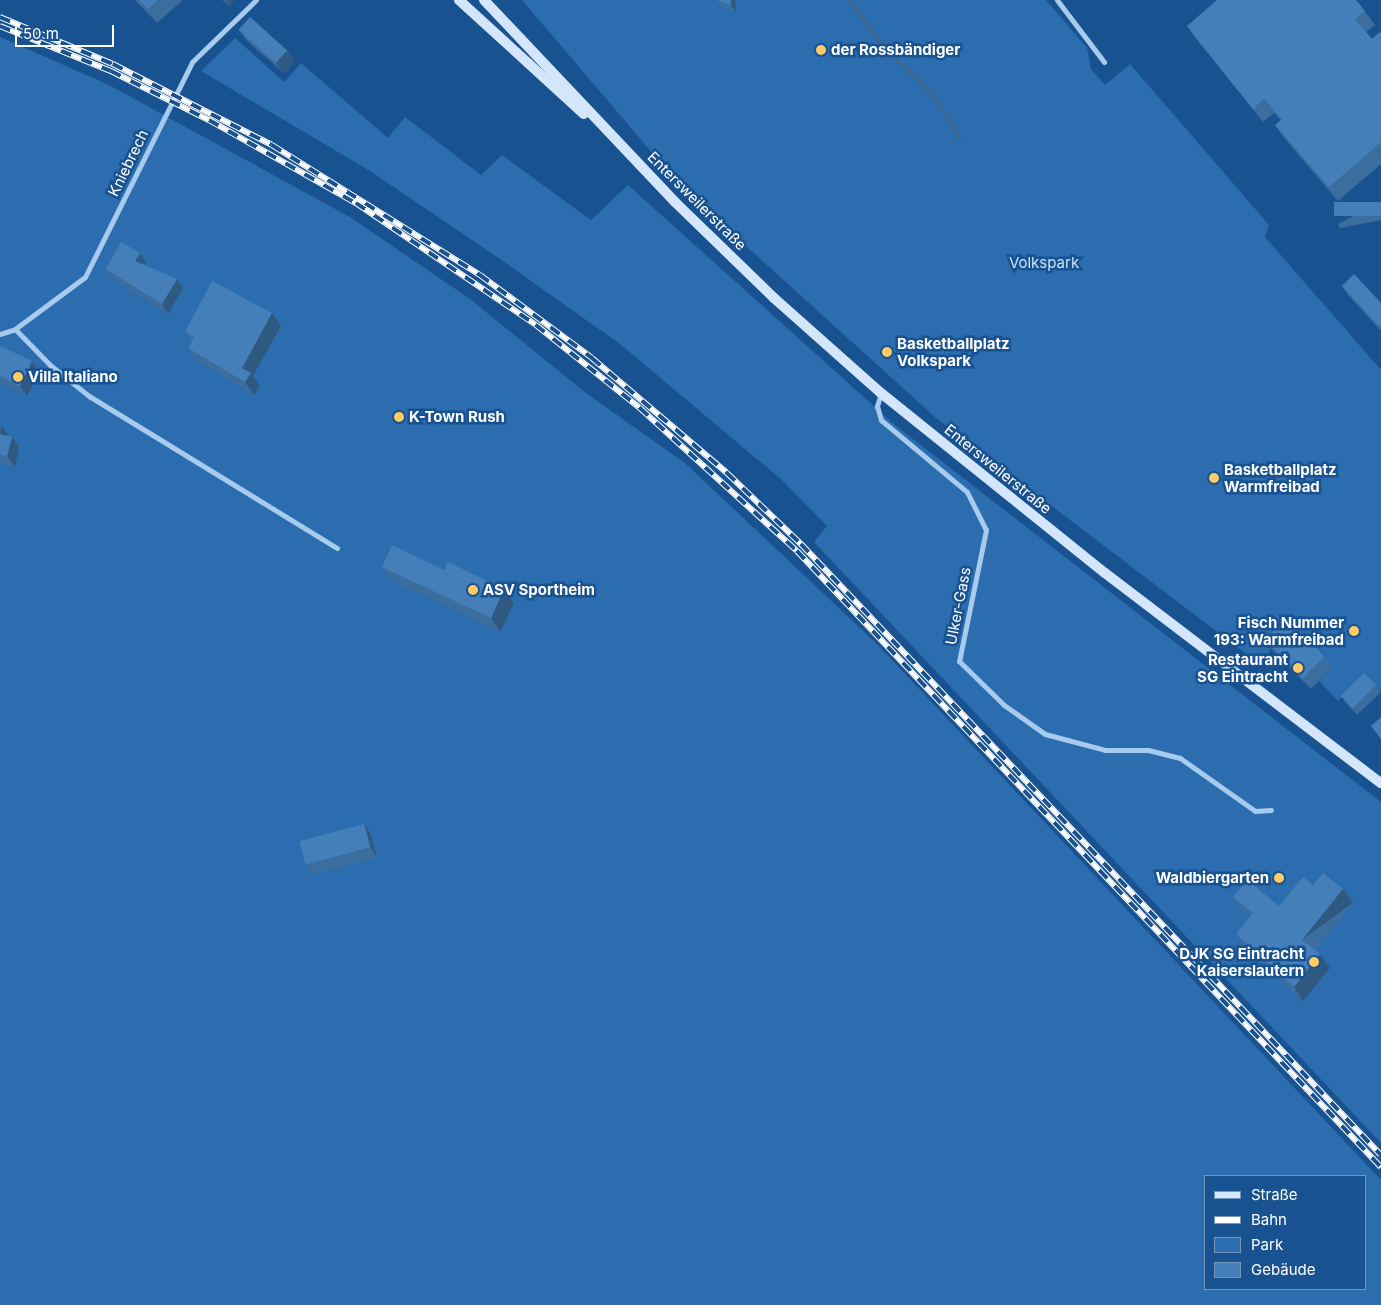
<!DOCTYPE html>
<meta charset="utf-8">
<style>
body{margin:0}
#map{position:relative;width:1381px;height:1305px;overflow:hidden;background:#195290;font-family:Inter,sans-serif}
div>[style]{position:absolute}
.green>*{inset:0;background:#2b6dae}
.stream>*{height:4px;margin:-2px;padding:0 2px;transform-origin:2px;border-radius:2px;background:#3d6793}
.street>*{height:5px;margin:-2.5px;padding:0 2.5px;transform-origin:2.5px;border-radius:2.5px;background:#a6cbef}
.secondary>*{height:10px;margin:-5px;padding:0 5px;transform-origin:5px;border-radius:5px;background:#d4e6fb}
.rail>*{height:5.5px;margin-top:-2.75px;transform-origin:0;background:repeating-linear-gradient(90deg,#195290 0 11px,#fff 0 22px);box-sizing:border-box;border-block:1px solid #fff}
.wall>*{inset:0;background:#3b6d9f}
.shaded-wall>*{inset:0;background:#305982;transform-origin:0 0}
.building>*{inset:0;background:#457fb9;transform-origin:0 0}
.dots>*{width:14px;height:14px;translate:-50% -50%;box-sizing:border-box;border:2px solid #195290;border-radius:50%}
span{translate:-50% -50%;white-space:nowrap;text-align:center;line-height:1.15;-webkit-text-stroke:5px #195290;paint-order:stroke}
.poi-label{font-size:15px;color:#fff;font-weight:700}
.left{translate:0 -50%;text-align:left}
.right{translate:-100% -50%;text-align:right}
.street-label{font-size:15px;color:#fff}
.park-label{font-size:15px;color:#cce4fb}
.legend{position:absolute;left:1204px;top:1175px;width:162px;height:115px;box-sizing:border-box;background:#195290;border:1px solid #7597bc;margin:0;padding:6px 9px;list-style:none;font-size:15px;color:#fff}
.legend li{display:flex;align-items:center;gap:10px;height:25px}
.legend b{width:25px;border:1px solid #7597bc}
.scale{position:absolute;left:15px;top:25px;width:99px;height:22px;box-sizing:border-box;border:2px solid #fff;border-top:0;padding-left:6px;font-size:15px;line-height:18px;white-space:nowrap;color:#fff;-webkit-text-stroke:4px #195290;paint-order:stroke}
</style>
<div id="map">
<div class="green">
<div style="clip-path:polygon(522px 0,1046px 0,1087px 48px,1091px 69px,1105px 85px,1130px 64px,1269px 225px,1265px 237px,1381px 370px,1381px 691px,1364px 675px,1338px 701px,1319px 681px,1333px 667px,1294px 629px,1288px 614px,1262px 666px,936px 418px,682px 188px)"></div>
<div style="clip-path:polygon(evenodd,0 37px,109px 85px,350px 217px,470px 299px,586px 393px,686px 464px,877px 644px,1381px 1180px,1381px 1305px,0 1305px,0 37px,1205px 1176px,1365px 1176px,1365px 1289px,1205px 1289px,1205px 1176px)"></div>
<div style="clip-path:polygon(235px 38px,284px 82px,301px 63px,388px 138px,405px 117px,481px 175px,502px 155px,591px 220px,628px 185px,896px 426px,1381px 802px,1381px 1143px,814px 542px,827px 526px,782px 480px,620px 344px,506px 263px,370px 171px,201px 71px)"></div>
</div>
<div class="stream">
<div style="left:849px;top:0;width:64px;rotate:53.3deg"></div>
<div style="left:887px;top:51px;width:62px;rotate:43deg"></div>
<div style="left:932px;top:93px;width:53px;rotate:58.1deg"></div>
</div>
<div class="street">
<div style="left:1057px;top:0;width:78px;rotate:52.8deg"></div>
<div style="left:15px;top:329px;width:50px;rotate:45.8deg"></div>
<div style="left:50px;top:365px;width:50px;rotate:38.5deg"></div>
<div style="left:89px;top:396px;width:291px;rotate:31.5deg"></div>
<div style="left:0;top:334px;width:16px;rotate:-18deg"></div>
<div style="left:15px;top:329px;width:87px;rotate:-36.6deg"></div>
<div style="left:85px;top:277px;width:240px;rotate:-63.5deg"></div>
<div style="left:192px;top:62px;width:89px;rotate:-44.1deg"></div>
<div style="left:881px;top:393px;width:14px;rotate:107deg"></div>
<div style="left:877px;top:406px;width:15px;rotate:74deg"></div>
<div style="left:881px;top:420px;width:112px;rotate:39.9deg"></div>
<div style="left:967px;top:492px;width:42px;rotate:63.4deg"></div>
<div style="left:986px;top:530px;width:134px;rotate:101.6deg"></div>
<div style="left:959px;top:661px;width:63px;rotate:44.4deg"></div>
<div style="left:1004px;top:705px;width:50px;rotate:35.3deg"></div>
<div style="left:1045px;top:734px;width:62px;rotate:14.9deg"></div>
<div style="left:1105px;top:750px;width:43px"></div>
<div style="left:1148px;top:750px;width:33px;rotate:14deg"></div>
<div style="left:1180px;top:758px;width:92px;rotate:35.2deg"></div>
<div style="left:1255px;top:811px;width:16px;rotate:-4deg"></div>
</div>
<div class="secondary">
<div style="left:459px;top:0;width:169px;rotate:42.4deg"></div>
<div style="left:484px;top:0;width:278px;rotate:46.6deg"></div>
<div style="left:675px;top:202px;width:138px;rotate:44.1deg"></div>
<div style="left:774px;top:298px;width:143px;rotate:41.6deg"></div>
<div style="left:881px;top:393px;width:287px;rotate:38.8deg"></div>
<div style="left:1105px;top:573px;width:347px;rotate:37.3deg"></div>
</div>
<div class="rail">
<div style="left:0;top:17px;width:122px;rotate:22.6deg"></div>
<div style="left:113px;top:64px;width:178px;rotate:27deg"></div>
<div style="left:272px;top:145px;width:245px;rotate:32deg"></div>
<div style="left:480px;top:275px;width:139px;rotate:36.5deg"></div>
<div style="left:592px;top:358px;width:177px;rotate:40.4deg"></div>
<div style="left:727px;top:473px;width:103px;rotate:43.8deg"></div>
<div style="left:801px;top:544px;width:842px;rotate:46.49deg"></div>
<div style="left:0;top:26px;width:120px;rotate:22.1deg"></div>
<div style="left:111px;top:71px;width:110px;rotate:26.6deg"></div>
<div style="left:209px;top:120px;width:169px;rotate:29.5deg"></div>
<div style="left:356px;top:203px;width:217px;rotate:34.1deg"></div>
<div style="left:536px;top:325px;width:133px;rotate:38.6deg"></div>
<div style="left:640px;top:408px;width:212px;rotate:42.3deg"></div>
<div style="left:797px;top:551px;width:849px;rotate:46.53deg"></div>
</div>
<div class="wall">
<div style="clip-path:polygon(135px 0,183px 0,157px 23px)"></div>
<div style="clip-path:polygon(222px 0,234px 0,230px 6px)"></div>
<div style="clip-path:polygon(717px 0,735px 0,736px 12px,722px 7px)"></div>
<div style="clip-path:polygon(1365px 11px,1375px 25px,1366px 32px,1372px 39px,1381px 33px,1381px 164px,1338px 201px,1285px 139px,1275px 125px,1281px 120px,1274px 113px,1263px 122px,1197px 40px,1187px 26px)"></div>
<div style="clip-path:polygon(239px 30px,287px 50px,295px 61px,284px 73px,247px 41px)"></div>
<div style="clip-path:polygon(1381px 202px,1381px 220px,1340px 228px,1338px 224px)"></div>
<div style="clip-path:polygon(140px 253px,146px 262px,144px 265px,183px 288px,168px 314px,112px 278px,106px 269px)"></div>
<div style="clip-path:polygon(1342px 286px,1381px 303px,1381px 331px,1349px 296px)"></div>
<div style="clip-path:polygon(281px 326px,253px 376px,260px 386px,254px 395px,197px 361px,188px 348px,192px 342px,185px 332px)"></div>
<div style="clip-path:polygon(0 346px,32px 361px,39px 372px,27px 396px,0 383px)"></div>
<div style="clip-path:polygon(0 424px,8px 435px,8px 436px,12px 437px,19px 447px,15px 467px,0 463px)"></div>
<div style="clip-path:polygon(382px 567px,444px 570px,514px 603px,500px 632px,392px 581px)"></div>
<div style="clip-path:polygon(1265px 640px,1325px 657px,1333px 667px,1311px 689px,1272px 650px)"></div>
<div style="clip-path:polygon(1376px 685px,1381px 692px,1357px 715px,1346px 703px,1341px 696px)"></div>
<div style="clip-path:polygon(371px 835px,377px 858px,313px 874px,305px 863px)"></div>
<div style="clip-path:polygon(1313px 885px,1343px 889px,1353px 903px,1315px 950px,1320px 954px,1330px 968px,1303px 1001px,1245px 948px,1236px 934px,1250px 916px,1243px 911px,1233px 897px,1279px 906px)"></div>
</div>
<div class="shaded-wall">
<div style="clip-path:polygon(226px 0,234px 0,230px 6px)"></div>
<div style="clip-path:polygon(731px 0,735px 0,736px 12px,731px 5px)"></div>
<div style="clip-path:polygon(287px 50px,295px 61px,284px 73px,276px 63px)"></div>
<div style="clip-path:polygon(140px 253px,146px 262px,141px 270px,135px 261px)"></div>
<div style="clip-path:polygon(177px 279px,183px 288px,168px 314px,162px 304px)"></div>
<div style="clip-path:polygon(272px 313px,281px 326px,253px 376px,260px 386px,254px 395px,245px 382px,242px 368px)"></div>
<div style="clip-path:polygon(32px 361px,39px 372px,27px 396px,20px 386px)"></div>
<div style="clip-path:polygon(1px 425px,8px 435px,6px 444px,0 436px)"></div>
<div style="clip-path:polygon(12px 437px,19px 447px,15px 467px,7px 456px)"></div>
<div style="clip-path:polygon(504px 589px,514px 603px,500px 632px,491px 618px)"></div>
<div style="clip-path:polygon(364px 824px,371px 835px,377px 858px,370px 847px)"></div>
<div style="left:1343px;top:889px;width:17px;height:65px;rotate:54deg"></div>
<div style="clip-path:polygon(1320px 954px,1330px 968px,1303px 1001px,1294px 987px)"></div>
</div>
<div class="building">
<div style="clip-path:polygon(139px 0,158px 0,148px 9px)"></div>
<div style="clip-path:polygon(717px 0,731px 0,731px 5px)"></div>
<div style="clip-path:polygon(1217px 0,1356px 0,1365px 11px,1355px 19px,1372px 39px,1380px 32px,1381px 33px,1381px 142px,1329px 187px,1275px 125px,1282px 119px,1264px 99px,1253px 109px,1187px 26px)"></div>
<div style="left:250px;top:17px;width:50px;height:17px;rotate:42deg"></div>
<div style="left:1381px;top:202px;width:14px;height:47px;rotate:90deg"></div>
<div style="clip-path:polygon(121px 242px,140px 253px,135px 261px,177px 279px,162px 304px,106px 269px)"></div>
<div style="clip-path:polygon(1354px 274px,1381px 303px,1381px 324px,1379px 326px,1342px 286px)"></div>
<div style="clip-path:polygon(212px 281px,272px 313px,242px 368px,251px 373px,245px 382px,188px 348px,194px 337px,185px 332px)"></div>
<div style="clip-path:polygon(0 346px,32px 361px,20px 386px,0 376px)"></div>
<div style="clip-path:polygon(0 434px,12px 437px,7px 456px,0 455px)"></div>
<div style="clip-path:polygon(392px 545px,444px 570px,448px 562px,504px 589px,491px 618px,382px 567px)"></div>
<div style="left:1287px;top:618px;width:54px;height:31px;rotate:46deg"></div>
<div style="left:1364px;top:673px;width:17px;height:33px;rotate:45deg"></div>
<div style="clip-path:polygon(1381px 717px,1381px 739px,1371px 726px)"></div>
<div style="left:364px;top:824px;width:24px;height:67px;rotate:75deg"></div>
<div style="clip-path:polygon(1323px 873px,1343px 889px,1302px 940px,1320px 954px,1294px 987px,1236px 934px,1253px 913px,1233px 897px,1247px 880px,1279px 906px,1303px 877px,1313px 885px)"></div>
</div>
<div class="dots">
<div style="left:821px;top:50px;background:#ffcb64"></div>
<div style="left:887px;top:352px;background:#ffcb64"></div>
<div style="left:18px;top:377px;background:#ffcb64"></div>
<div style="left:399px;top:417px;background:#ffcb64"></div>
<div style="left:1214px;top:478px;background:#ffcb64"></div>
<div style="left:473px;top:590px;background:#ffcb64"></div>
<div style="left:1354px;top:631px;background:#ffcb64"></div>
<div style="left:1298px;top:668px;background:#ffcb64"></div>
<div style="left:1279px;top:878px;background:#ffcb64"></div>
<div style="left:1314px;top:962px;background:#ffcb64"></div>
</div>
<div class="poi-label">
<span class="left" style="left:831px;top:50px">der Rossbändiger</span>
<span class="left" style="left:897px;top:352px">Basketballplatz<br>Volkspark</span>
<span class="left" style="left:28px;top:377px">Villa Italiano</span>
<span class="left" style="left:409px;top:417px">K-Town Rush</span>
<span class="left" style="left:1224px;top:478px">Basketballplatz<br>Warmfreibad</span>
<span class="left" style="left:483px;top:590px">ASV Sportheim</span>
<span class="right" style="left:1344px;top:631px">Fisch Nummer<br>193: Warmfreibad</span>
<span class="right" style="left:1288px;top:668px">Restaurant<br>SG Eintracht</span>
<span class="right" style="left:1269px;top:878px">Waldbiergarten</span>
<span class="right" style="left:1304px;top:962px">DJK SG Eintracht<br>Kaiserslautern</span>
</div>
<div class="street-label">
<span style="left:128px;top:163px;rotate:-64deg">Kniebrech</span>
<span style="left:697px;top:201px;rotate:45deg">Entersweilerstraße</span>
<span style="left:998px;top:469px;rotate:39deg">Entersweilerstraße</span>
<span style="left:958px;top:606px;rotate:-79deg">Ulker-Gass</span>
</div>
<div class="park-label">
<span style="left:1044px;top:263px">Volkspark</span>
</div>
<ul class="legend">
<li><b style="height:6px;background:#d4e6fb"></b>Straße</li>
<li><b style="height:6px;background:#fff"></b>Bahn</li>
<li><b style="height:14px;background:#2b6dae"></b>Park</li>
<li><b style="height:14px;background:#457fb9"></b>Gebäude</li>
</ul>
<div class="scale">50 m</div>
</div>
